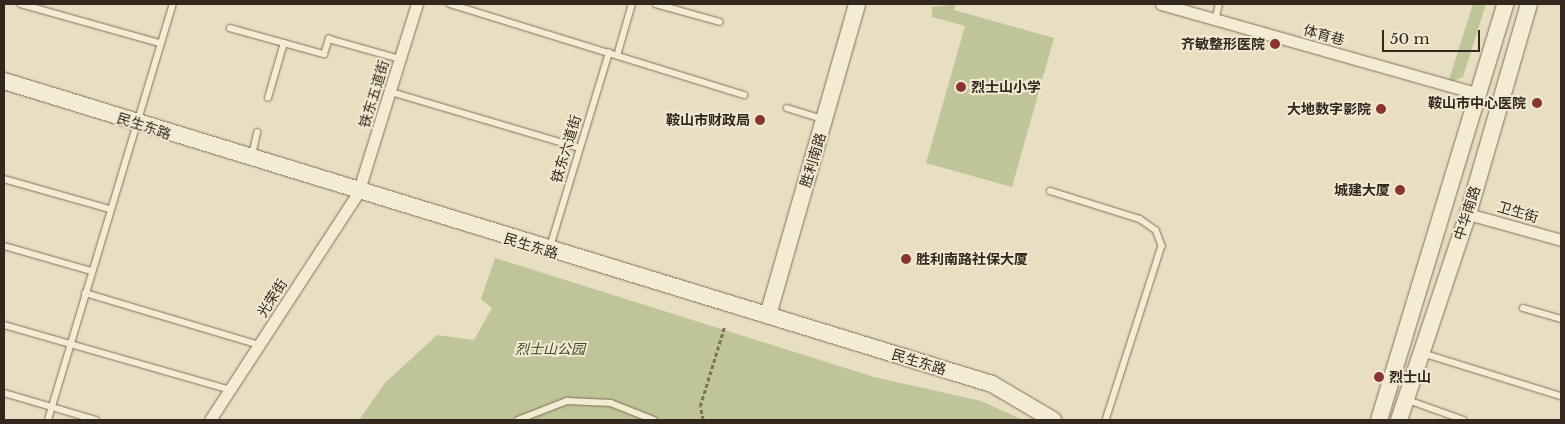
<!DOCTYPE html>
<meta charset="utf-8">
<style>
body{margin:0}
#map{position:relative;width:1565px;height:424px;overflow:hidden;background:#e8dec2;font-family:"Libre Baskerville","Noto Sans SC",serif}
div>[style]{position:absolute}
.green>*{inset:0;background:#bfc598}
.path>*{height:2.5px;margin-top:-1.25px;transform-origin:0;background:repeating-linear-gradient(90deg,#80705b 0 4px,transparent 0 6.5px)}
.roads{filter:drop-shadow(0 0 1px #80705b) drop-shadow(0 0 1px #80705b)}
.service>*{height:5.5px;margin:-2.75px;padding:0 2.75px;transform-origin:2.75px;border-radius:2.75px;background:#f4ebd4}
.minor>*{height:11px;margin:-5.5px;padding:0 5.5px;transform-origin:5.5px;border-radius:5.5px;background:#f4ebd4}
.secondary>*{height:16px;margin:-8px;padding:0 8px;transform-origin:8px;border-radius:8px;background:#f4ebd4}
.dots>*{width:14px;height:14px;translate:-50% -50%;box-sizing:border-box;border:2px solid #f1e8d1;border-radius:50%}
span{translate:-50% -50%;white-space:nowrap;text-align:center;line-height:1.15;-webkit-text-stroke:4px #f1e8d1;paint-order:stroke}
.street-label{font-size:14px;color:#32281e}
.poi-label{font-size:14px;color:#32281e;font-weight:700}
.right{translate:-100% -50%;text-align:right}
.left{translate:0 -50%;text-align:left}
.park-label{font-size:14px;color:#424c27;font-style:italic}
.frame{position:absolute;inset:0;border:5px solid #32281e;pointer-events:none}
.scale{position:absolute;left:1382px;top:30px;width:98px;height:22px;box-sizing:border-box;border:2px solid #32281e;border-top:0;padding-left:6px;font-size:15px;line-height:18px;white-space:nowrap;color:#32281e;-webkit-text-stroke:4px #f1e8d1;paint-order:stroke}
</style>
<div id="map">
<div class="green">
<div style="clip-path:polygon(956px 4px,954px 10px,1054px 38px,1012px 187px,926px 163px,965px 26px,932px 17px,932px 7px)"></div>
<div style="clip-path:polygon(1473px 4px,1486px 4px,1463px 77px,1448px 83px)"></div>
<div style="clip-path:polygon(495px 258px,874px 377px,981px 401px,1023px 420px,359px 420px,385px 383px,437px 335px,474px 340px,492px 308px,481px 299px)"></div>
</div>
<div class="path">
<div style="left:703px;top:420px;width:14px;rotate:-102deg"></div>
<div style="left:700px;top:406px;width:82px;rotate:-72.9deg"></div>
</div>
<div class="roads">
<div class="service">
<div style="left:21px;top:4px;width:144px;rotate:15.7deg"></div>
<div style="left:450px;top:4px;width:308px;rotate:17.2deg"></div>
<div style="left:656px;top:4px;width:66px;rotate:15.7deg"></div>
<div style="left:1215px;top:21px;width:17px;rotate:-77deg"></div>
<div style="left:230px;top:28px;width:98px;rotate:15.5deg"></div>
<div style="left:324px;top:54px;width:16px;rotate:-72deg"></div>
<div style="left:329px;top:39px;width:74px;rotate:15.7deg"></div>
<div style="left:617px;top:56px;width:54px;rotate:-73.9deg"></div>
<div style="left:391px;top:92px;width:197px;rotate:16.5deg"></div>
<div style="left:268px;top:98px;width:57px;rotate:-73.8deg"></div>
<div style="left:787px;top:108px;width:38px;rotate:17deg"></div>
<div style="left:252px;top:155px;width:23px;rotate:-77deg"></div>
<div style="left:4px;top:179px;width:109px;rotate:15.9deg"></div>
<div style="left:1050px;top:191px;width:94px;rotate:17.3deg"></div>
<div style="left:1140px;top:219px;width:19px;rotate:35deg"></div>
<div style="left:1156px;top:230px;width:17px;rotate:69deg"></div>
<div style="left:1162px;top:246px;width:183px;rotate:107.8deg"></div>
<div style="left:4px;top:246px;width:91px;rotate:16deg"></div>
<div style="left:550px;top:247px;width:203px;rotate:-73.1deg"></div>
<div style="left:85px;top:293px;width:182px;rotate:16.6deg"></div>
<div style="left:1523px;top:308px;width:40px;rotate:16deg"></div>
<div style="left:4px;top:325px;width:235px;rotate:16deg"></div>
<div style="left:1422px;top:353px;width:145px;rotate:17.2deg"></div>
<div style="left:4px;top:393px;width:96px;rotate:16.4deg"></div>
<div style="left:1408px;top:400px;width:59px;rotate:19.7deg"></div>
<div style="left:48px;top:420px;width:434px;rotate:-73.3deg"></div>
<div style="left:518px;top:420px;width:53px;rotate:-21.2deg"></div>
<div style="left:567px;top:401px;width:44px;rotate:2.6deg"></div>
<div style="left:611px;top:403px;width:46px;rotate:21.6deg"></div>
</div>
<div class="minor">
<div style="left:1161px;top:4px;width:331px;rotate:15.8deg"></div>
<div style="left:1468px;top:214px;width:97px;rotate:15.6deg"></div>
<div style="left:210px;top:420px;width:271px;rotate:-56.9deg"></div>
<div style="left:358px;top:193px;width:198px;rotate:-72.7deg"></div>
</div>
<div class="secondary">
<div style="left:4px;top:81px;width:1033px;rotate:17.05deg"></div>
<div style="left:992px;top:384px;width:71px;rotate:30.5deg"></div>
<div style="left:768px;top:315px;width:323px;rotate:-74deg"></div>
<div style="left:1379px;top:420px;width:435px;rotate:-73.1deg"></div>
<div style="left:1399px;top:420px;width:217px;rotate:-71.5deg"></div>
<div style="left:1468px;top:214px;width:219px;rotate:-73.8deg"></div>
</div>
</div>
<div class="dots">
<div style="left:1275px;top:44px;background:#893332"></div>
<div style="left:961px;top:87px;background:#893332"></div>
<div style="left:1537px;top:103px;background:#893332"></div>
<div style="left:1381px;top:109px;background:#893332"></div>
<div style="left:760px;top:120px;background:#893332"></div>
<div style="left:1400px;top:190px;background:#893332"></div>
<div style="left:906px;top:259px;background:#893332"></div>
<div style="left:1379px;top:377px;background:#893332"></div>
</div>
<div class="street-label">
<span style="left:1324px;top:35px;rotate:15deg">体育巷</span>
<span style="left:374px;top:94px;rotate:-73deg">铁东五道街</span>
<span style="left:144px;top:126px;rotate:18deg">民生东路</span>
<span style="left:566px;top:149px;rotate:-73deg">铁东六道街</span>
<span style="left:813px;top:160px;rotate:-73deg">胜利南路</span>
<span style="left:1518px;top:212px;rotate:16deg">卫生街</span>
<span style="left:1467px;top:213px;rotate:-72deg">中华南路</span>
<span style="left:531px;top:246px;rotate:17deg">民生东路</span>
<span style="left:272px;top:298px;rotate:-57deg">光荣街</span>
<span style="left:919px;top:362px;rotate:17deg">民生东路</span>
</div>
<div class="poi-label">
<span class="right" style="left:1265px;top:44px">齐敏整形医院</span>
<span class="left" style="left:971px;top:87px">烈士山小学</span>
<span class="right" style="left:1526px;top:103px">鞍山市中心医院</span>
<span class="right" style="left:1371px;top:109px">大地数字影院</span>
<span class="right" style="left:750px;top:120px">鞍山市财政局</span>
<span class="right" style="left:1390px;top:190px">城建大厦</span>
<span class="left" style="left:916px;top:259px">胜利南路社保大厦</span>
<span class="left" style="left:1389px;top:377px">烈士山</span>
</div>
<div class="park-label">
<span style="left:550px;top:349px">烈士山公园</span>
</div>
<div class="frame"></div>
<div class="scale">50 m</div>
</div>
